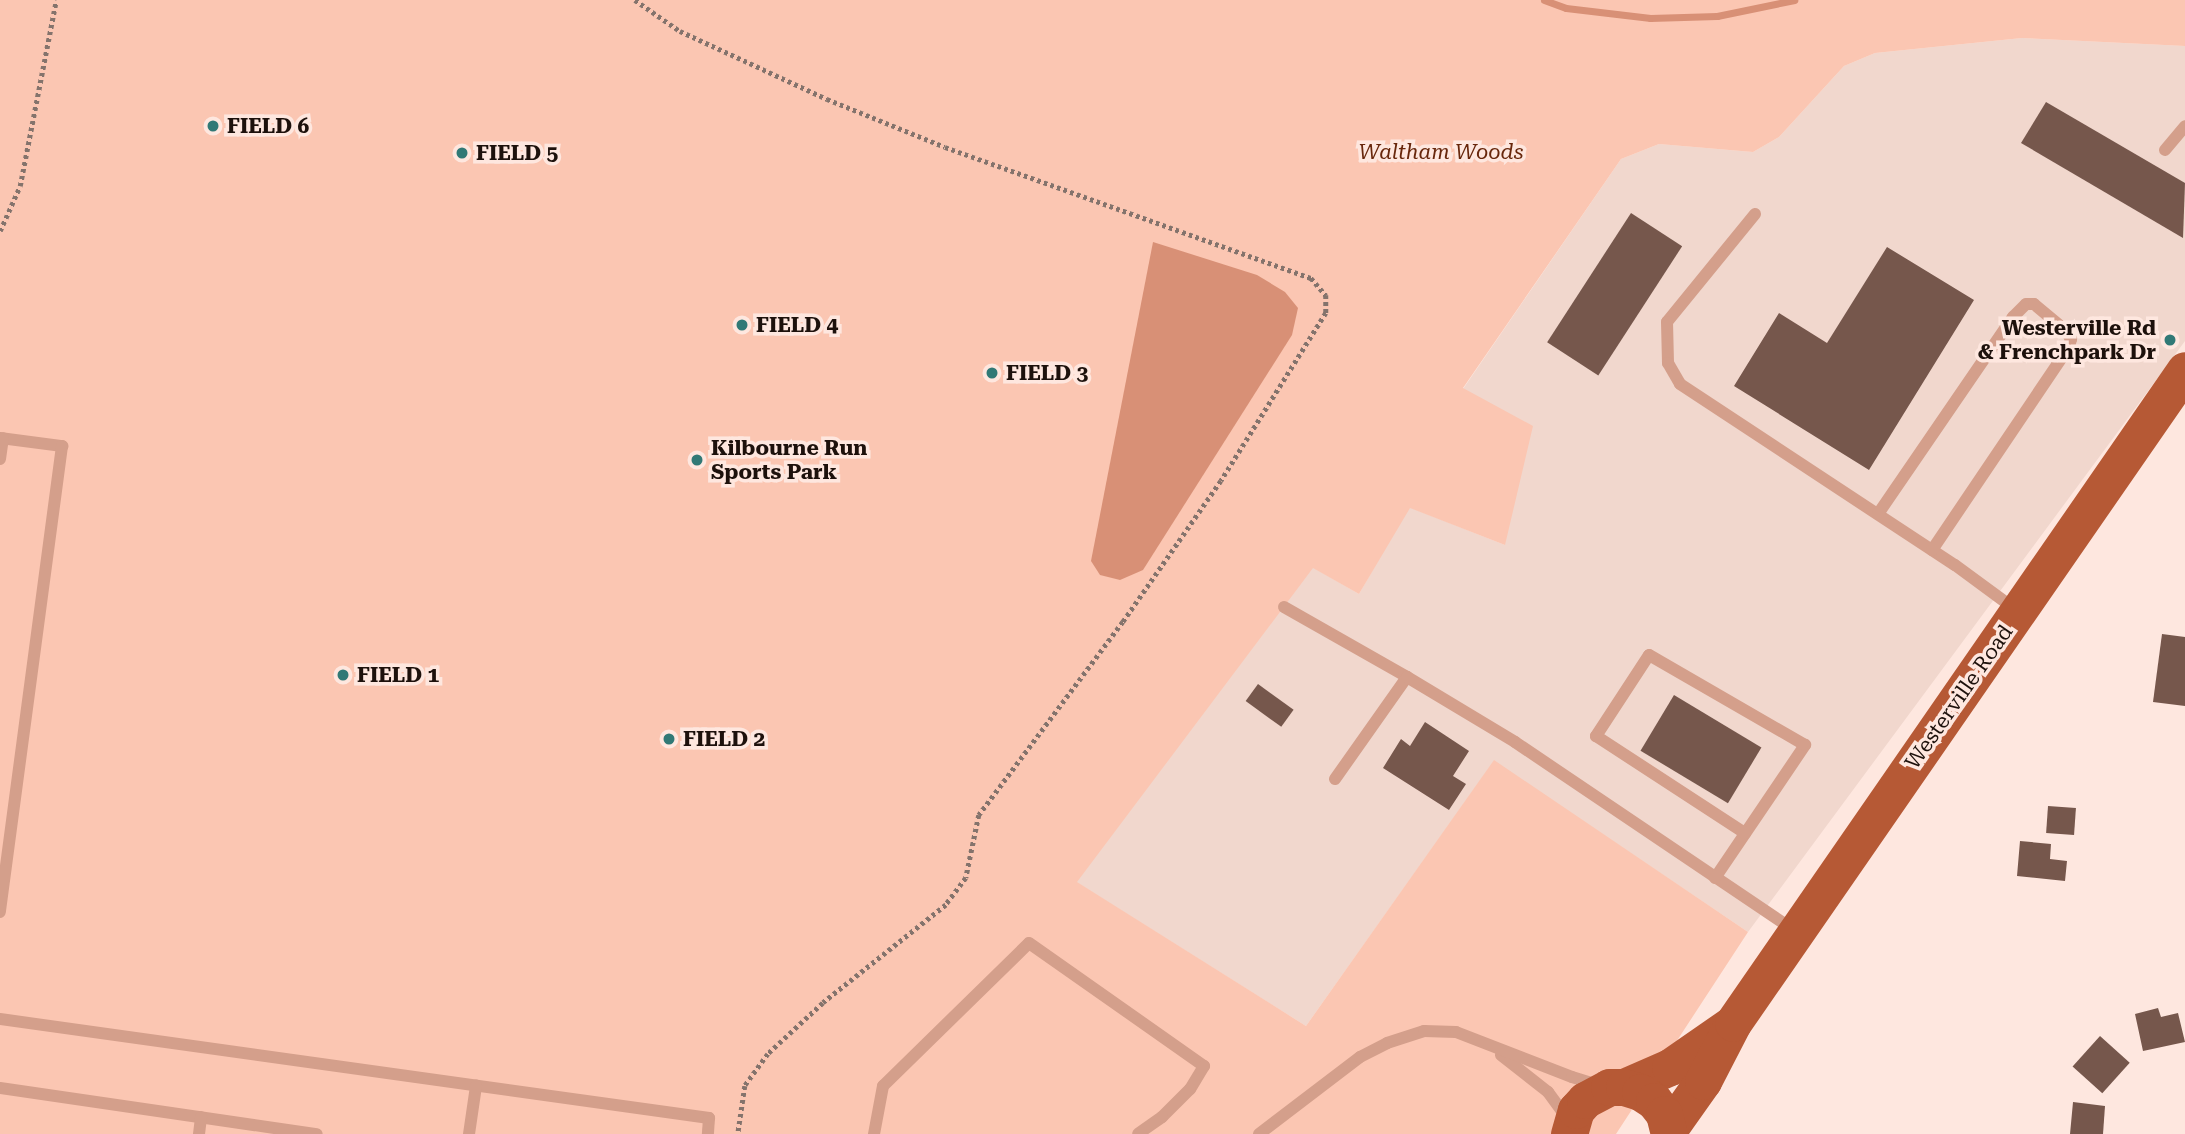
<!DOCTYPE html>
<style>
body{margin:0}
#map{position:relative;width:2185px;height:1134px;overflow:hidden;background:#fee7df;font-family:"Roboto Serif",serif}
div>[style]{position:absolute}
.built>*{inset:0;background:#f1d7cd}
.green>*{inset:0;background:#fbc6b2}
.water>*{inset:0;background:#d89076}
.stream>*{height:7px;margin:-3.5px;padding:0 3.5px;transform-origin:3.5px;border-radius:3.5px;background:#d89076}
.building>*{inset:0;background:#76574c;transform-origin:0 0}
.path>*{height:4.5px;margin-top:-2.25px;transform-origin:0;background:repeating-linear-gradient(90deg,#84736c 0 3.5px,transparent 0 7px)}
.lane>*{height:12px;margin:-6px;padding:0 6px;transform-origin:6px;border-radius:6px;background:#d49f8b}
.primary>*{height:37px;margin:-18.5px;padding:0 18.5px;transform-origin:18.5px;border-radius:18.5px;background:#b65935}
.dots>*{width:19px;height:19px;translate:-50% -50%;box-sizing:border-box;border:4px solid #fee7df;border-radius:50%}
span{translate:-50% -50%;white-space:nowrap;text-align:center;line-height:1.15;-webkit-text-stroke:7px #fee7df;paint-order:stroke}
.poi-label{font-size:21px;color:#1d110c;font-weight:700}
.left{translate:0 -50%;text-align:left}
.right{translate:-100% -50%;text-align:right}
.park-label{font-size:21px;color:#68270c;font-style:italic}
.street-label{font-size:21px;color:#1d110c}
</style>
<div id="map">
<div class="built">
<div style="clip-path:polygon(2022px 38px,2185px 46px,2185px 341px,1748px 932px,1494px 761px,1306px 1026px,1076px 882px,1297px 558px,1359px 594px,1409px 507px,1505px 545px,1463px 389px,1621px 159px,1659px 144px,1753px 152px,1779px 137px,1844px 66px,1875px 53px)"></div>
</div>
<div class="green">
<div style="clip-path:polygon(0 0,2185px 0,2185px 46px,2022px 38px,1875px 53px,1844px 66px,1779px 137px,1753px 152px,1659px 144px,1621px 159px,1463px 388px,1533px 426px,1505px 545px,1410px 508px,1359px 594px,1313px 568px,1077px 882px,1306px 1026px,1494px 760px,1748px 932px,1616px 1134px,0 1134px)"></div>
</div>
<div class="water">
<div style="clip-path:polygon(1153px 242px,1257px 275px,1285px 292px,1298px 308px,1292px 335px,1143px 570px,1120px 580px,1100px 575px,1091px 561px)"></div>
</div>
<div class="stream">
<div style="left:1544px;top:0;width:23px;rotate:20deg"></div>
<div style="left:1566px;top:8px;width:85px;rotate:6.8deg"></div>
<div style="left:1650px;top:18px;width:67px;rotate:-1.7deg"></div>
<div style="left:1717px;top:16px;width:79px;rotate:-11.7deg"></div>
</div>
<div class="building">
<div style="clip-path:polygon(2046px 102px,2185px 183px,2183px 238px,2021px 143px)"></div>
<div style="left:1631px;top:213px;width:61px;height:154px;rotate:33deg"></div>
<div style="clip-path:polygon(1887px 247px,1974px 300px,1869px 470px,1734px 386px,1779px 313px,1827px 343px)"></div>
<div style="clip-path:polygon(2162px 634px,2185px 637px,2185px 706px,2153px 702px)"></div>
<div style="left:1258px;top:684px;width:44px;height:21px;rotate:36deg"></div>
<div style="left:1674px;top:695px;width:102px;height:65px;rotate:31deg"></div>
<div style="clip-path:polygon(1425px 722px,1469px 751px,1453px 776px,1466px 784px,1449px 810px,1383px 768px,1401px 739px,1410px 746px)"></div>
<div style="left:2048px;top:806px;width:28px;height:27px;rotate:4deg"></div>
<div style="clip-path:polygon(2020px 841px,2051px 844px,2050px 859px,2067px 861px,2065px 881px,2017px 876px)"></div>
<div style="clip-path:polygon(2158px 1008px,2161px 1017px,2178px 1013px,2185px 1042px,2143px 1051px,2135px 1014px)"></div>
<div style="left:2100px;top:1036px;width:40px;height:41px;rotate:42deg"></div>
<div style="clip-path:polygon(2073px 1102px,2105px 1106px,2103px 1134px,2070px 1134px)"></div>
</div>
<div class="path">
<div style="left:635px;top:0;width:55px;rotate:34.6deg"></div>
<div style="left:680px;top:31px;width:162px;rotate:24.8deg"></div>
<div style="left:827px;top:99px;width:127px;rotate:22.1deg"></div>
<div style="left:945px;top:147px;width:389px;rotate:19.7deg"></div>
<div style="left:1311px;top:278px;width:23px;rotate:49deg"></div>
<div style="left:1326px;top:295px;width:18px;rotate:90deg"></div>
<div style="left:1326px;top:313px;width:198px;rotate:122deg"></div>
<div style="left:1221px;top:481px;width:172px;rotate:124.8deg"></div>
<div style="left:1123px;top:622px;width:241px;rotate:126.7deg"></div>
<div style="left:979px;top:815px;width:64px;rotate:101.7deg"></div>
<div style="left:966px;top:878px;width:34px;rotate:127deg"></div>
<div style="left:946px;top:905px;width:157px;rotate:141.5deg"></div>
<div style="left:823px;top:1003px;width:75px;rotate:137.2deg"></div>
<div style="left:768px;top:1054px;width:39px;rotate:126deg"></div>
<div style="left:745px;top:1086px;width:49px;rotate:98.3deg"></div>
<div style="left:0;top:231px;width:49px;rotate:-66deg"></div>
<div style="left:20px;top:186px;width:189px;rotate:-79deg"></div>
</div>
<div class="lane">
<div style="left:2165px;top:150px;width:31px;rotate:-50deg"></div>
<div style="left:1755px;top:214px;width:139px;rotate:129.2deg"></div>
<div style="left:1667px;top:322px;width:41px;rotate:88.6deg"></div>
<div style="left:1668px;top:363px;width:24px;rotate:60deg"></div>
<div style="left:1680px;top:384px;width:329px;rotate:33.4deg"></div>
<div style="left:1955px;top:565px;width:74px;rotate:36.3deg"></div>
<div style="left:0;top:438px;width:63px;rotate:7.4deg"></div>
<div style="left:62px;top:446px;width:470px;rotate:97.6deg"></div>
<div style="left:0;top:459px;width:21px;rotate:-82deg"></div>
<div style="left:1878px;top:514px;width:239px;rotate:-55.6deg"></div>
<div style="left:2013px;top:317px;width:18px;rotate:-45deg"></div>
<div style="left:2026px;top:304px;width:8px"></div>
<div style="left:2034px;top:304px;width:40px;rotate:40deg"></div>
<div style="left:2065px;top:330px;width:11px;rotate:56deg"></div>
<div style="left:2071px;top:339px;width:8px;rotate:104deg"></div>
<div style="left:2069px;top:347px;width:245px;rotate:124deg"></div>
<div style="left:1284px;top:607px;width:142px;rotate:29.6deg"></div>
<div style="left:1335px;top:779px;width:125px;rotate:-54.8deg"></div>
<div style="left:1407px;top:677px;width:126px;rotate:31deg"></div>
<div style="left:1515px;top:742px;width:338px;rotate:34deg"></div>
<div style="left:1715px;top:878px;width:161px;rotate:-55.9deg"></div>
<div style="left:1805px;top:745px;width:180px;rotate:-150deg"></div>
<div style="left:1649px;top:655px;width:97px;rotate:123.2deg"></div>
<div style="left:1596px;top:736px;width:178px;rotate:33.1deg"></div>
<div style="left:0;top:1019px;width:716px;rotate:7.95deg"></div>
<div style="left:709px;top:1118px;width:16px;rotate:94deg"></div>
<div style="left:1501px;top:1055px;width:60px;rotate:38.2deg"></div>
<div style="left:1548px;top:1092px;width:31px;rotate:54deg"></div>
<div style="left:0;top:1088px;width:320px;rotate:8.3deg"></div>
<div style="left:199px;top:1134px;width:17px;rotate:-83deg"></div>
<div style="left:469px;top:1134px;width:49px;rotate:-81.7deg"></div>
<div style="left:874px;top:1134px;width:49px;rotate:-79.4deg"></div>
<div style="left:883px;top:1086px;width:204px;rotate:-44.4deg"></div>
<div style="left:1029px;top:943px;width:214px;rotate:35.1deg"></div>
<div style="left:1204px;top:1066px;width:27px;rotate:121deg"></div>
<div style="left:1190px;top:1089px;width:40px;rotate:135deg"></div>
<div style="left:1162px;top:1117px;width:29px;rotate:145deg"></div>
<div style="left:1259px;top:1134px;width:127px;rotate:-37.3deg"></div>
<div style="left:1360px;top:1057px;width:30px;rotate:-27deg"></div>
<div style="left:1387px;top:1043px;width:39px;rotate:-18deg"></div>
<div style="left:1424px;top:1031px;width:32px;rotate:2deg"></div>
<div style="left:1456px;top:1032px;width:124px;rotate:21.2deg"></div>
<div style="left:1572px;top:1077px;width:28px;rotate:17deg"></div>
</div>
<div class="primary">
<div style="left:1624px;top:1087px;width:50px;rotate:-23.5deg"></div>
<div style="left:1670px;top:1067px;width:72px;rotate:-34.8deg"></div>
<div style="left:1669px;top:1129px;width:59px;rotate:-54.7deg"></div>
<div style="left:1703px;top:1081px;width:65px;rotate:-62.7deg"></div>
<div style="left:1733px;top:1023px;width:794px;rotate:-55.31deg"></div>
<div style="left:1569px;top:1134px;width:25px;rotate:-74deg"></div>
<div style="left:1576px;top:1110px;width:13px;rotate:-48deg"></div>
<div style="left:1585px;top:1100px;width:27px;rotate:-28deg"></div>
<div style="left:1609px;top:1087px;width:15px"></div>
<div style="left:1624px;top:1087px;width:17px;rotate:17deg"></div>
<div style="left:1640px;top:1092px;width:17px;rotate:33deg"></div>
<div style="left:1654px;top:1101px;width:16px;rotate:52deg"></div>
<div style="left:1664px;top:1114px;width:21px;rotate:76deg"></div>
</div>
<div class="dots">
<div style="left:213px;top:126px;background:#317976"></div>
<div style="left:462px;top:153px;background:#317976"></div>
<div style="left:742px;top:325px;background:#317976"></div>
<div style="left:2170px;top:340px;background:#317976"></div>
<div style="left:992px;top:373px;background:#317976"></div>
<div style="left:697px;top:460px;background:#317976"></div>
<div style="left:343px;top:675px;background:#317976"></div>
<div style="left:669px;top:739px;background:#317976"></div>
</div>
<div class="poi-label">
<span class="left" style="left:227px;top:126px">FIELD 6</span>
<span class="left" style="left:476px;top:153px">FIELD 5</span>
<span class="left" style="left:756px;top:325px">FIELD 4</span>
<span class="right" style="left:2156px;top:340px">Westerville Rd<br>&amp; Frenchpark Dr</span>
<span class="left" style="left:1006px;top:373px">FIELD 3</span>
<span class="left" style="left:711px;top:460px">Kilbourne Run<br>Sports Park</span>
<span class="left" style="left:357px;top:675px">FIELD 1</span>
<span class="left" style="left:683px;top:739px">FIELD 2</span>
</div>
<div class="park-label">
<span style="left:1441px;top:152px">Waltham Woods</span>
</div>
<div class="street-label">
<span style="left:1959px;top:697px;rotate:-55deg">Westerville Road</span>
</div>
</div>
